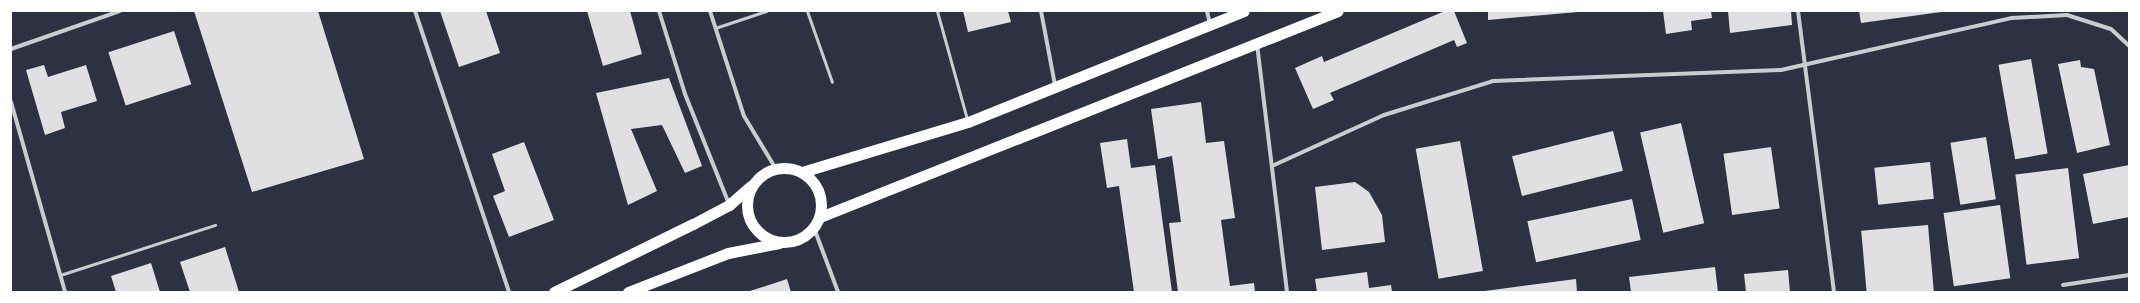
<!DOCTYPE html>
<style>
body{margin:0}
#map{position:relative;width:2140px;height:303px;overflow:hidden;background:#2d3142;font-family:"IBM Plex Sans",sans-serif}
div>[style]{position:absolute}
.building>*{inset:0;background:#e0e0e3;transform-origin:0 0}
.service>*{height:3px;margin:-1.5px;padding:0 1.5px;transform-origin:1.5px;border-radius:1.5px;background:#caccd0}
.minor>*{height:4px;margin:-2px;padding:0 2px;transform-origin:2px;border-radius:2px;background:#caccd0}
.trunk>*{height:11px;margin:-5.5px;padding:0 5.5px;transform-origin:5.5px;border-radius:5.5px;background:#fff}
.trunk>.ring{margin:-5.5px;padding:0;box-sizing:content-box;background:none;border:11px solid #fff;border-radius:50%}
span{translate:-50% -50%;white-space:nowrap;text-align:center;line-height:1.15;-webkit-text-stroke:3.5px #fff;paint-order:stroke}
.frame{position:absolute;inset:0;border:12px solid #fff;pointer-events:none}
</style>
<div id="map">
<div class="building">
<div style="clip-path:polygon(194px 11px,318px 11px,364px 159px,252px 192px)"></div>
<div style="clip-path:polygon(440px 11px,486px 11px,500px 53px,459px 67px)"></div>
<div style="clip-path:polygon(587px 11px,630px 11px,642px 54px,603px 66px)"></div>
<div style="clip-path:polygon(963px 11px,1008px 11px,1011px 22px,968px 32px)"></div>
<div style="clip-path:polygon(1445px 11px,1454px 11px,1467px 43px,1457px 47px,1454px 40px,1330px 93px,1334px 100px,1313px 109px,1295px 68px,1322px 56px,1324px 62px)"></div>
<div style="clip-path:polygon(1488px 11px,1578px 11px,1578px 12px,1488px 20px)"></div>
<div style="clip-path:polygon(1663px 11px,1711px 11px,1712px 18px,1691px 21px,1692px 30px,1666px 34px)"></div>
<div style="clip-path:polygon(1728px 11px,1791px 11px,1792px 25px,1730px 33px)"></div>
<div style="clip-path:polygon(1859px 11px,1941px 11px,1941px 12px,1861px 23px)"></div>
<div style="left:174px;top:31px;width:56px;height:69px;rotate:72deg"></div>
<div style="left:2031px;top:59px;width:96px;height:33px;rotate:80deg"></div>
<div style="clip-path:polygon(2080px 60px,2081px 67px,2094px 69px,2110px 145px,2077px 153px,2058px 64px)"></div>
<div style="clip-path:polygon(44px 65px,48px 77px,86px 65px,97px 101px,61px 112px,65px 128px,45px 135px,26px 70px)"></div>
<div style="clip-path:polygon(669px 78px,702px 166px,685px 173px,662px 125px,631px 129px,657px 191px,628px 205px,596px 93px)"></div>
<div style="clip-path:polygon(1201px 102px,1206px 143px,1224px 141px,1235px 218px,1221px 220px,1230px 286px,1254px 283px,1255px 292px,1178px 292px,1169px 223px,1181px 222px,1172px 156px,1158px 159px,1151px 109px)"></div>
<div style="left:1681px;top:123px;width:103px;height:42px;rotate:77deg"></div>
<div style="left:1613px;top:131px;width:41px;height:104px;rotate:76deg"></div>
<div style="left:1986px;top:137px;width:63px;height:36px;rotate:81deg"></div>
<div style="clip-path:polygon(1127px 139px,1131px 168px,1155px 165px,1172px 292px,1134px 292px,1119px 186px,1107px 188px,1100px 143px)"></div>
<div style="left:1460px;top:141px;width:132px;height:45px;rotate:80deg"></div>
<div style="clip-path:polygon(524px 142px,554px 220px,509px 237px,493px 196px,505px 191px,492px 154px)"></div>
<div style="left:1771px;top:147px;width:62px;height:48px;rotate:82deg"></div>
<div style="left:1930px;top:162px;width:37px;height:56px;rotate:84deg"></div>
<div style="clip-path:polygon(2129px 165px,2129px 217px,2093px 224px,2083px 174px)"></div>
<div style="left:2068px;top:168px;width:91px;height:53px;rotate:83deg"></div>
<div style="clip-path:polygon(1355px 182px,1369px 192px,1382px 215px,1385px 242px,1322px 250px,1315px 187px)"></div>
<div style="left:1632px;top:199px;width:42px;height:107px;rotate:78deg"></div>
<div style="left:2000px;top:205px;width:74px;height:57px;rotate:82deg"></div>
<div style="left:1928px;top:225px;width:67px;height:67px;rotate:85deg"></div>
<div style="clip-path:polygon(225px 247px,239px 292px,190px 292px,180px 262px)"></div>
<div style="clip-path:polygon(151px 263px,160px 292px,116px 292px,111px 276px)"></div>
<div style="clip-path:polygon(1715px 267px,1718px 292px,1631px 292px,1629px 277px)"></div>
<div style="clip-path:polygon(1788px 270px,1790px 292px,1746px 292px,1744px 274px)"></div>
<div style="clip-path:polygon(1367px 272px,1369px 288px,1391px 285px,1392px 292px,1317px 292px,1315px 279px)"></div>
<div style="clip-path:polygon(787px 279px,791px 292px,747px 292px)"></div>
<div style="clip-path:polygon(1576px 279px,1577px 292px,1485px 292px,1485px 291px)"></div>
</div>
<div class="service">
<div style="left:807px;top:11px;width:75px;rotate:70.6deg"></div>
<div style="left:937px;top:11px;width:112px;rotate:74.5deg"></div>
<div style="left:715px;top:28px;width:54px;rotate:-18.4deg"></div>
<div style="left:60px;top:275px;width:163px;rotate:-17.9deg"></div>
</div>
<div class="minor">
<div style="left:415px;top:11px;width:296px;rotate:71.5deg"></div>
<div style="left:659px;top:11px;width:87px;rotate:72.6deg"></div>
<div style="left:685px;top:94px;width:118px;rotate:68.2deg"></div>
<div style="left:710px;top:11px;width:110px;rotate:72.1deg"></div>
<div style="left:744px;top:116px;width:62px;rotate:58.9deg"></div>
<div style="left:1041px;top:11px;width:75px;rotate:79.3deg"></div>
<div style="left:1207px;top:11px;width:13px;rotate:77deg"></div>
<div style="left:1798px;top:11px;width:283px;rotate:82.7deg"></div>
<div style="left:1257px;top:44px;width:250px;rotate:83.1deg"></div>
<div style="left:11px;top:49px;width:115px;rotate:-19.2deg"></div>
<div style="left:11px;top:102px;width:198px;rotate:74.1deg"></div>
<div style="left:1272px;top:166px;width:123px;rotate:-24.5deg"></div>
<div style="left:1384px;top:115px;width:114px;rotate:-17.3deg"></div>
<div style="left:1493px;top:81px;width:288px;rotate:-2.2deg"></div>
<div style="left:1781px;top:70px;width:237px;rotate:-12.7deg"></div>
<div style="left:2012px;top:18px;width:55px;rotate:-3.1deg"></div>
<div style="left:2067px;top:15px;width:46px;rotate:17.7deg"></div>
<div style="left:2111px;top:29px;width:25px;rotate:43deg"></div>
<div style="left:814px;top:228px;width:68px;rotate:69.4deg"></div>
<div style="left:2063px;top:285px;width:67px;rotate:-8.6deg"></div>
</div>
<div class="trunk">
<div class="ring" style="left:747px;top:168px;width:63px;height:63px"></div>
<div style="left:802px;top:172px;width:173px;rotate:-16.8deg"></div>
<div style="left:968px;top:122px;width:297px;rotate:-21.9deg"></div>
<div style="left:820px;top:217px;width:557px;rotate:-21.69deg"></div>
<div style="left:554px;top:292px;width:155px;rotate:-26.1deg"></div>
<div style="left:693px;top:224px;width:41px;rotate:-27.8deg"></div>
<div style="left:729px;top:205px;width:29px;rotate:-41deg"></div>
<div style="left:628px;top:292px;width:107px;rotate:-21.3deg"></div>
<div style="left:728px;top:253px;width:52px;rotate:-11.1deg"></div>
</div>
<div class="frame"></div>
</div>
